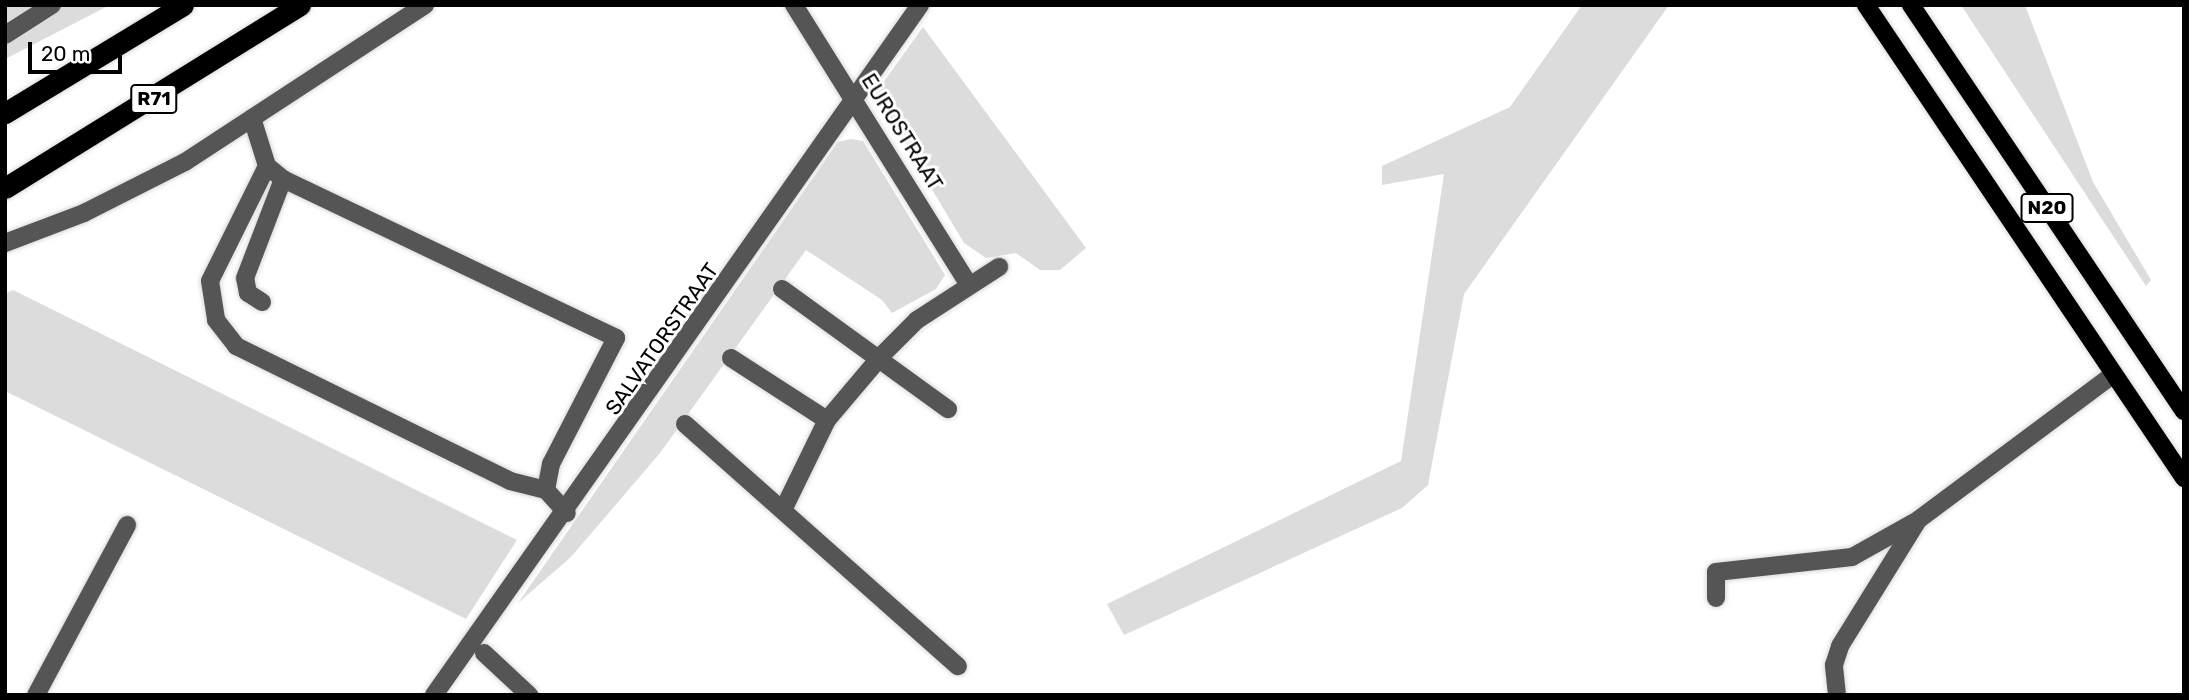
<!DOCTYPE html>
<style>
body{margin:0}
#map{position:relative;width:2189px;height:700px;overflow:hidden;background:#fff;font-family:Rubik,sans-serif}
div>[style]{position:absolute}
.green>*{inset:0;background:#dcdcdc}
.roads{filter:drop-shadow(0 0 2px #dbdbdb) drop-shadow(0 0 2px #dbdbdb)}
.minor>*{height:18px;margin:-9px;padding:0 9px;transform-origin:9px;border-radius:9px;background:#555}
.major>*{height:18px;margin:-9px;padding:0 9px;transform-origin:9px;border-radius:9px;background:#000}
.highway>*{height:21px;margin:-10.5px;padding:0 10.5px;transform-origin:10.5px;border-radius:10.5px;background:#000}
span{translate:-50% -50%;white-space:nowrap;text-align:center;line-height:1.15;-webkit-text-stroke:6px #fff;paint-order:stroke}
.shield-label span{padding:2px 5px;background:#fff;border:2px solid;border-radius:5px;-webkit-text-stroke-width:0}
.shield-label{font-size:19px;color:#000;font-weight:700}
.street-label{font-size:21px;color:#000}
.frame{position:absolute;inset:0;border:7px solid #000;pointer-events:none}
.scale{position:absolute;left:28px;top:42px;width:94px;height:32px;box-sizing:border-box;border:4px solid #000;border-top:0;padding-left:9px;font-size:21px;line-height:24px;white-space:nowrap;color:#000;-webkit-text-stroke:5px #fff;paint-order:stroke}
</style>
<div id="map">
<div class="green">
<div style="clip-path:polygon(5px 5px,110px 5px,5px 59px)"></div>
<div style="clip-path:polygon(1582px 5px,1669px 5px,1464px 294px,1428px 485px,1402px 508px,1124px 635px,1107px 604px,1401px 461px,1444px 174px,1382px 185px,1382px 166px,1510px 107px)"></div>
<div style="clip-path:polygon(1961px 5px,2025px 5px,2093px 182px,2151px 280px,2146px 286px)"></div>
<div style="clip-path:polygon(923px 27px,1086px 248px,1060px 270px,1040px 270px,1016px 253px,986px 258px,964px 243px,875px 94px)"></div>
<div style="clip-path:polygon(851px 139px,863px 141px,945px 275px,936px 289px,892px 313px,882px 300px,806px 250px,660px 453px,571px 557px,518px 603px,838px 142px)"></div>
<div style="clip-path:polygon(13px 290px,517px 540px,466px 619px,5px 391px,5px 294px)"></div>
</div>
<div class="roads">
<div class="minor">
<div style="left:794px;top:5px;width:330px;rotate:58deg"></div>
<div style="left:5px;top:35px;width:56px;rotate:-32.6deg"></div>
<div style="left:252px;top:118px;width:50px;rotate:72.6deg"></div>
<div style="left:267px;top:166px;width:21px;rotate:39deg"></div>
<div style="left:283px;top:179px;width:369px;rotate:25.5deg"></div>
<div style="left:616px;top:338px;width:142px;rotate:117.3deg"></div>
<div style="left:551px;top:464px;width:26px;rotate:101deg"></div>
<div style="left:546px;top:490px;width:31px;rotate:48deg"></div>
<div style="left:267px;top:166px;width:128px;rotate:116.4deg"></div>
<div style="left:210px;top:281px;width:39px;rotate:81deg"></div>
<div style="left:216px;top:320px;width:33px;rotate:52deg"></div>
<div style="left:236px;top:346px;width:305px;rotate:26.2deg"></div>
<div style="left:510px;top:481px;width:37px;rotate:14deg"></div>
<div style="left:5px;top:243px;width:85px;rotate:-20.8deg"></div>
<div style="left:84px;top:213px;width:113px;rotate:-26.8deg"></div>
<div style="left:185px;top:162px;width:287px;rotate:-33.2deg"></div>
<div style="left:782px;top:289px;width:205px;rotate:35.9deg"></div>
<div style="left:262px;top:302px;width:17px;rotate:-147deg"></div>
<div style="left:248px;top:293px;width:15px;rotate:-101deg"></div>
<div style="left:245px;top:278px;width:106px;rotate:-69deg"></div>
<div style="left:731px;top:358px;width:114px;rotate:32.9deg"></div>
<div style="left:685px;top:424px;width:365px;rotate:41.6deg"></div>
<div style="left:785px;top:506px;width:96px;rotate:-64deg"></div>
<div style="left:827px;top:420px;width:84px;rotate:-49.8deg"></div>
<div style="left:881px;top:356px;width:51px;rotate:-45deg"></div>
<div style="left:917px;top:320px;width:98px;rotate:-32.9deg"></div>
<div style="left:1716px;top:598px;width:26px;rotate:-90deg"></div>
<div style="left:1716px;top:572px;width:137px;rotate:-6.3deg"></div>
<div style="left:1852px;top:557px;width:72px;rotate:-29.1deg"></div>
<div style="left:484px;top:653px;width:62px;rotate:43deg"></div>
<div style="left:36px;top:695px;width:193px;rotate:-61.8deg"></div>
<div style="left:434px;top:695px;width:844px;rotate:-54.84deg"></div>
<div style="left:1837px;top:695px;width:30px;rotate:-96deg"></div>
<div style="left:1834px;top:665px;width:20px;rotate:-72deg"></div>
<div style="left:1840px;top:646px;width:148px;rotate:-58.2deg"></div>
<div style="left:1918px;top:520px;width:244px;rotate:-36.7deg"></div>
</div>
<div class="major">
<div style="left:1866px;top:5px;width:570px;rotate:56.09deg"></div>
<div style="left:1911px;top:5px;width:489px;rotate:56.1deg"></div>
</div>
<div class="highway">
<div style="left:5px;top:113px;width:208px;rotate:-31.2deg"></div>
<div style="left:5px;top:188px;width:347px;rotate:-31.8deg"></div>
</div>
</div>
<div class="shield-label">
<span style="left:154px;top:99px">R71</span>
<span style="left:2047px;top:208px">N20</span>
</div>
<div class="street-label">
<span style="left:902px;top:132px;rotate:58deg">EUROSTRAAT</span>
<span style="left:662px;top:339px;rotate:-55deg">SALVATORSTRAAT</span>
</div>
<div class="frame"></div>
<div class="scale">20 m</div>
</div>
